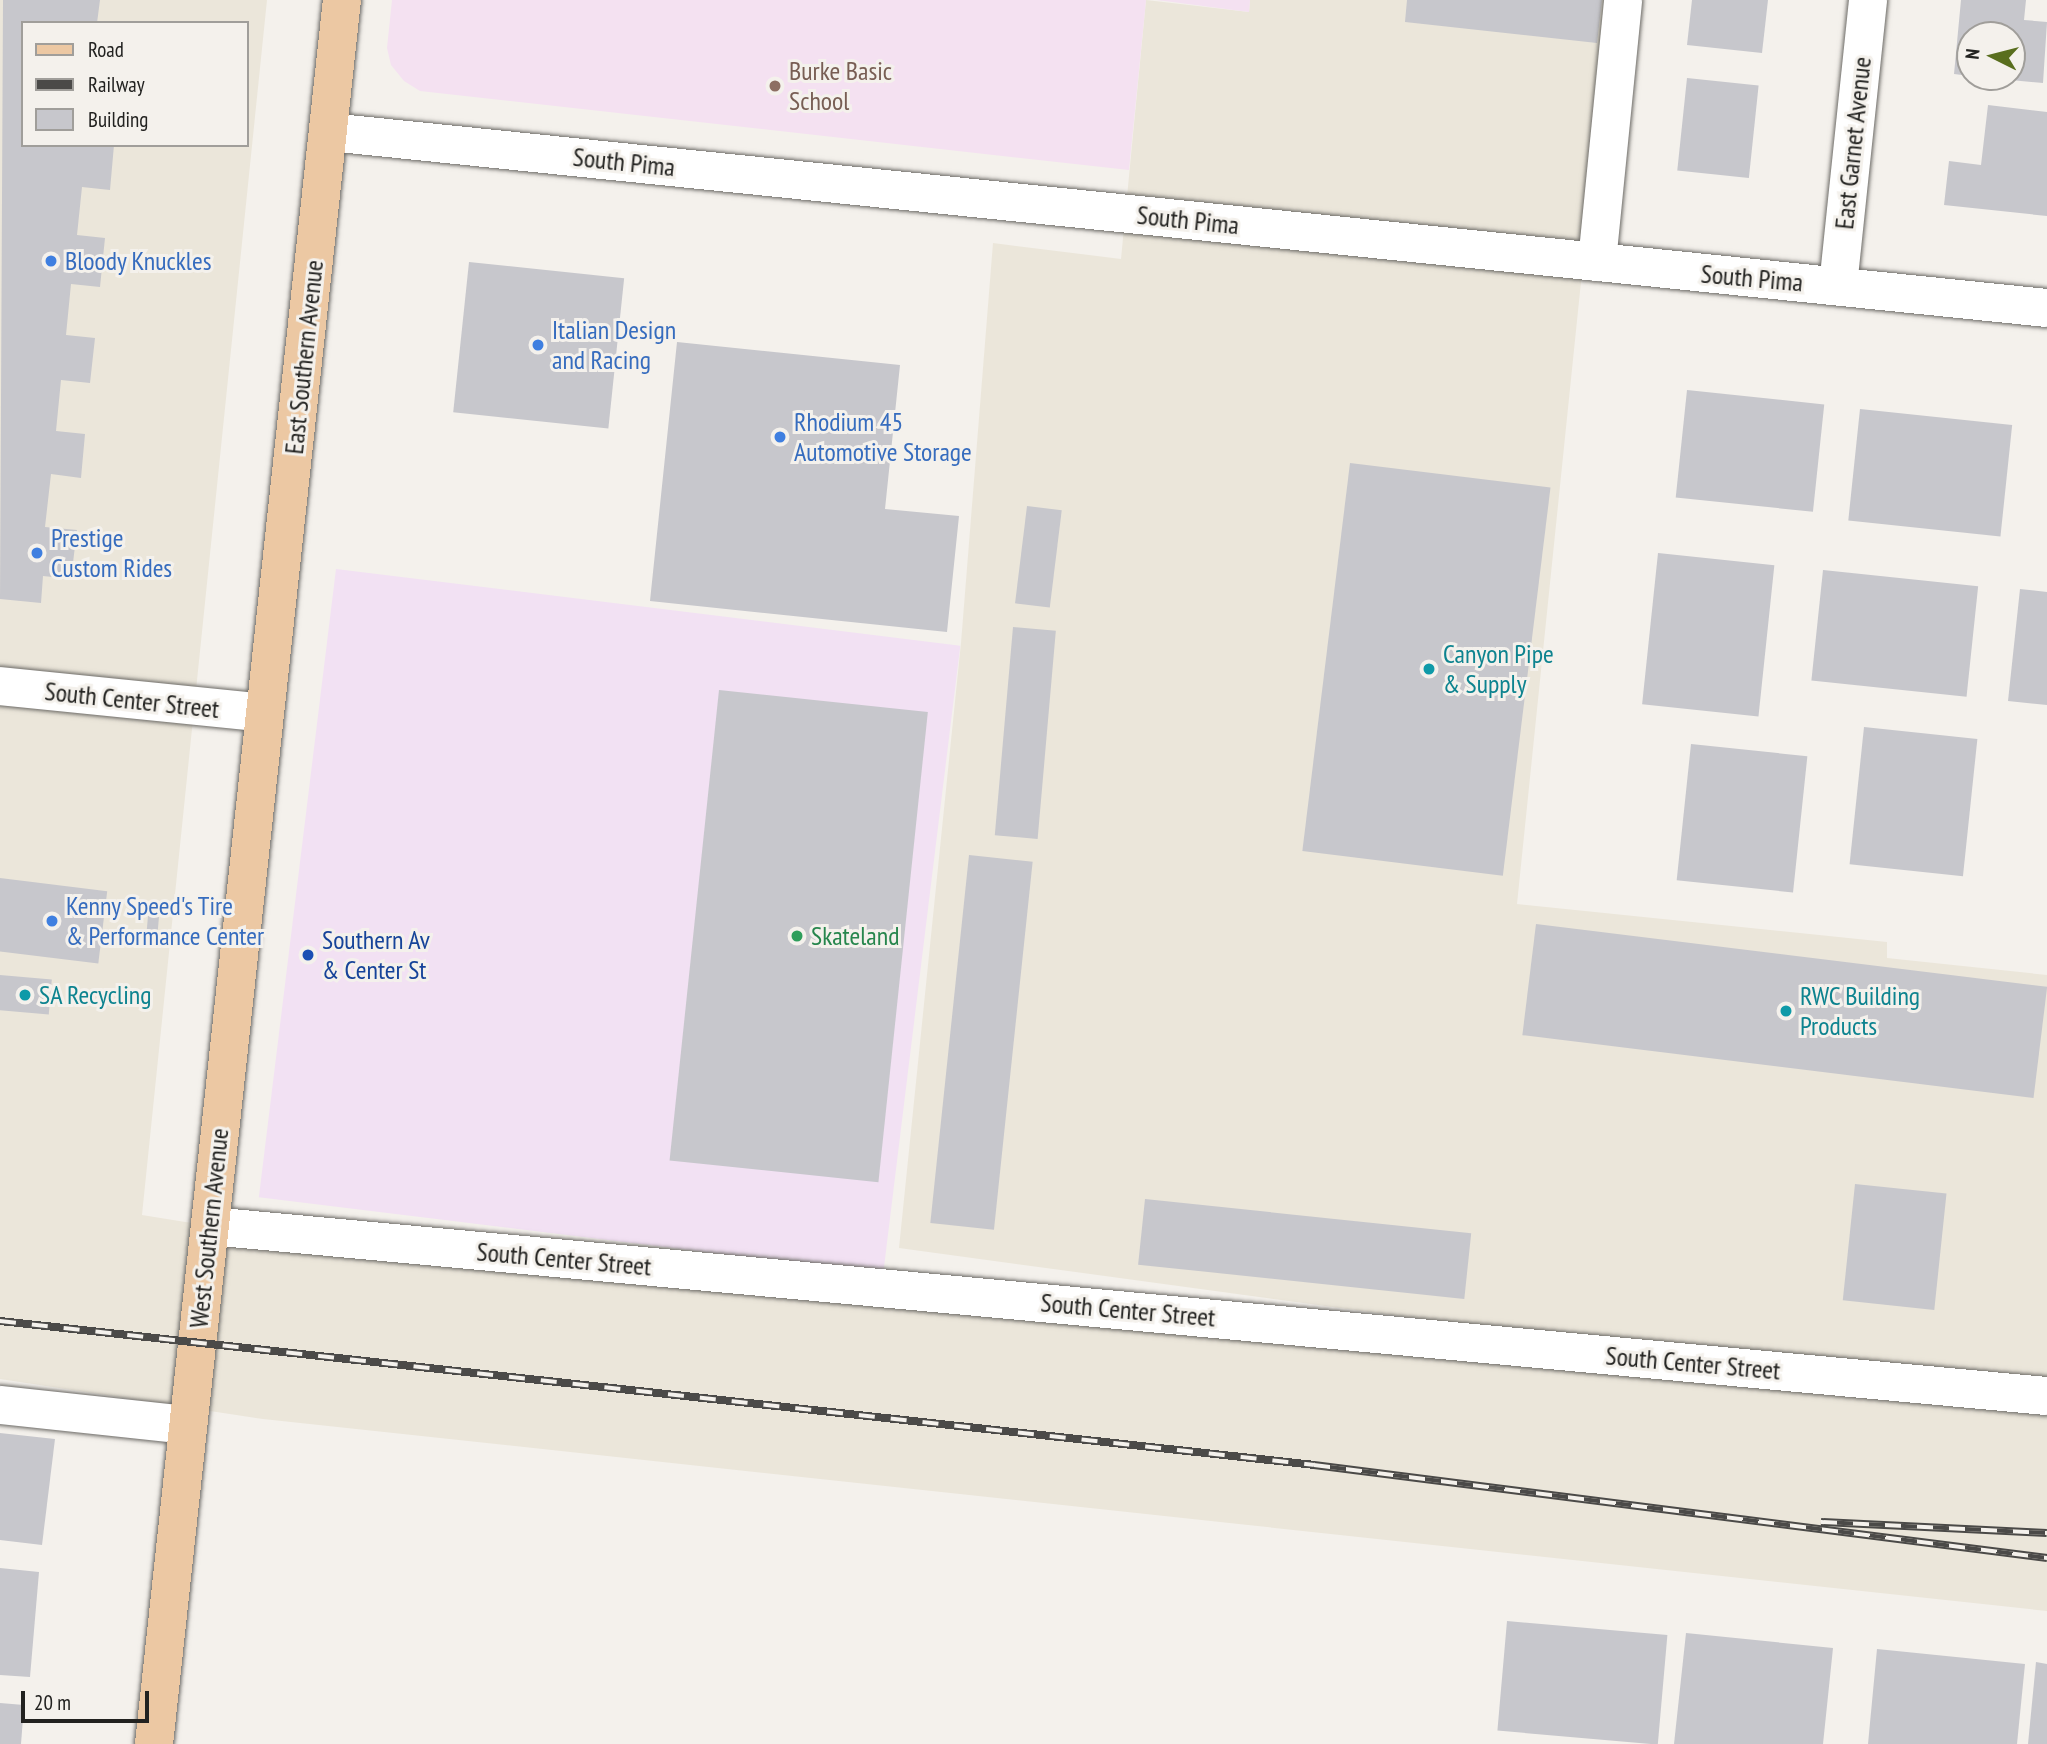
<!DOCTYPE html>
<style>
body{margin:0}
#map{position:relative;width:2047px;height:1744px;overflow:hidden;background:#f4f1ec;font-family:"PT Sans Narrow",sans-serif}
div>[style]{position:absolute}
.commercial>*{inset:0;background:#f2e1f3;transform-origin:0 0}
.built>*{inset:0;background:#ebe6da}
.education>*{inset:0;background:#f4e1f1}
.building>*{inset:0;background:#c7c7cc;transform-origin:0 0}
.roads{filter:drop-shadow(0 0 2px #6c6a66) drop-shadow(0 0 2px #6c6a66)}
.minor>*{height:38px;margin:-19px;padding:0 19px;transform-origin:19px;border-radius:19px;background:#fff}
.major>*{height:38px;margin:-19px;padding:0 19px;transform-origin:19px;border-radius:19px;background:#ecc8a3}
.rail>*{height:8px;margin-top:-4px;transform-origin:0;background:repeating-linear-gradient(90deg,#f4f1ec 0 16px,#4b4a48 0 32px);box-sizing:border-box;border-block:2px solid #4b4a48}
.dots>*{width:19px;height:19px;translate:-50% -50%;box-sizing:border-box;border:4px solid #f4f1ec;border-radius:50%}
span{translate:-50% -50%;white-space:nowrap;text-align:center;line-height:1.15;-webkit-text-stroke:6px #f4f1ec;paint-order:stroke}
.education-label{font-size:26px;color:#785e54}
.left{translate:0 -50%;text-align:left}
.street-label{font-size:26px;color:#222220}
.shop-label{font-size:26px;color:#366cbe}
.culture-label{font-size:26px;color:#0d838f}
.leisure-label{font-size:26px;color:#27864d}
.transit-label{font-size:26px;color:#164399}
.legend{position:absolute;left:21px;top:21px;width:228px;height:126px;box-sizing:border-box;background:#f4f1ec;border:2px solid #a09e9a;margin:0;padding:9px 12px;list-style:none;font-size:21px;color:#222220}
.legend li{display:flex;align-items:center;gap:14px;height:35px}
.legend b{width:35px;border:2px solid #a09e9a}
.north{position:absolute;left:1956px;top:21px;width:70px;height:70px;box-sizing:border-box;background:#f4f1ec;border:2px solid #a09e9a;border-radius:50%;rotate:276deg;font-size:19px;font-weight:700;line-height:28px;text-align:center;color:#222220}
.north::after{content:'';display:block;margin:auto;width:24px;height:32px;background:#596e1e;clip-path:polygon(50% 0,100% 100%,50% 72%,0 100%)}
.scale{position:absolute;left:21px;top:1691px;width:128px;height:32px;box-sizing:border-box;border:4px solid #222220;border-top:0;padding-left:9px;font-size:21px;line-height:24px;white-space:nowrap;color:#222220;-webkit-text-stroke:5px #f4f1ec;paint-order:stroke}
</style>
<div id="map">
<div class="commercial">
<div style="left:336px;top:569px;width:629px;height:633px;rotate:7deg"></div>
</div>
<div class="built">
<div style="clip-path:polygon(evenodd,0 0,267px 0,142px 1215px,210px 1226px,1467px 1347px,2047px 1416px,2047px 1611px,263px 1419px,0 1379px,0 0,23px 23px,247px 23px,247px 145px,23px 145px,23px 23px)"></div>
<div style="clip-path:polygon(1146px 0,1249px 12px,1250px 0,1610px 0,1517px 904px,1887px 942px,1887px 958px,2047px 975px,2047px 1404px,899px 1248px,961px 643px,993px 243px,1121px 259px)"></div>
</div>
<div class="education">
<div style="clip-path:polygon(392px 0,1146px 0,1129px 170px,420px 91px,404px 81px,391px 65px,387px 48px)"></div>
<div style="clip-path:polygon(1157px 0,1250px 0,1249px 12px)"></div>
</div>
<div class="building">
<div style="clip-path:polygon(3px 0,100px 0,97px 23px,23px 23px,23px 145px,114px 145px,110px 190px,82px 187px,77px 235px,105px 238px,100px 287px,71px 284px,66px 335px,95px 338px,90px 383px,61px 380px,56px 431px,85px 434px,81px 478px,51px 474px,45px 527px,77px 530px,71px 579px,43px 576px,41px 603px,0 599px)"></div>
<div style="clip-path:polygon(1407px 0,1602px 0,1597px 43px,1405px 22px)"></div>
<div style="clip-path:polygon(1692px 0,1768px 0,1762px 53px,1687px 45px)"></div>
<div style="clip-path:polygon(1961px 0,2026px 0,2024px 20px,2047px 22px,2043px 83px,2000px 79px,2012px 77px,2012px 35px,1970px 35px,1970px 76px,1954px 74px)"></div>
<div style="left:1687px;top:78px;width:72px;height:93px;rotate:6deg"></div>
<div style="clip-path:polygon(1988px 105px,2047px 112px,2047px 216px,1944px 205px,1949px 161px,1981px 165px)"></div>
<div style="left:469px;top:262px;width:156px;height:151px;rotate:6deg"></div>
<div style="clip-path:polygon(677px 342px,900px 365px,885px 509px,959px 516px,947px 632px,650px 601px)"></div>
<div style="left:1687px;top:390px;width:138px;height:108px;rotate:6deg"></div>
<div style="left:1860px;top:409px;width:153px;height:112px;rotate:6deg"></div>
<div style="left:1350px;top:463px;width:202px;height:391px;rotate:7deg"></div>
<div style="left:1027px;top:506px;width:35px;height:98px;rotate:7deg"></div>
<div style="left:1658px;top:553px;width:117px;height:152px;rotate:6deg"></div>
<div style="left:1823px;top:570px;width:156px;height:111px;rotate:6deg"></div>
<div style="clip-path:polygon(2020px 589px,2047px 592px,2047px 705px,2008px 701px)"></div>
<div style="left:1013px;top:627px;width:43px;height:209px;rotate:5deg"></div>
<div style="left:719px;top:690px;width:210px;height:473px;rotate:6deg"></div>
<div style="left:1864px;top:727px;width:114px;height:138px;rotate:6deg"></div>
<div style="left:1691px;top:744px;width:117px;height:137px;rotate:6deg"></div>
<div style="left:969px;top:855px;width:64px;height:370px;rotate:6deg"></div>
<div style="left:0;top:878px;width:108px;height:73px;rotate:7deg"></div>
<div style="left:148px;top:916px;width:11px;height:20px;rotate:5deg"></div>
<div style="left:1536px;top:924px;width:515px;height:112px;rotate:7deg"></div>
<div style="left:0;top:975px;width:52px;height:35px;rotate:5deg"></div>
<div style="left:1855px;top:1184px;width:92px;height:117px;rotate:6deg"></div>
<div style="left:1145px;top:1199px;width:328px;height:66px;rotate:6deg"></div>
<div style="clip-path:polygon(0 1433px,55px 1439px,42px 1545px,0 1540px)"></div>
<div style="clip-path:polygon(0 1568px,39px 1572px,30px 1677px,0 1675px)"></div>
<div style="left:1507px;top:1621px;width:161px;height:110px;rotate:5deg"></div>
<div style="clip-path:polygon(1686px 1633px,1833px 1648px,1823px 1744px,1674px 1744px)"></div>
<div style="clip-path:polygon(1877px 1649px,2025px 1664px,2017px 1744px,1868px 1744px)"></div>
<div style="clip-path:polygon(2036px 1662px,2047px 1664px,2047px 1744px,2028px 1744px)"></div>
<div style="clip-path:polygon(0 1703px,24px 1705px,21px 1744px,0 1744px)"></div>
</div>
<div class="roads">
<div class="minor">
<div style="left:329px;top:132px;width:1727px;rotate:5.85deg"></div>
<div style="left:1597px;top:262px;width:263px;rotate:-84.3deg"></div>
<div style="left:1838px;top:286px;width:288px;rotate:-84deg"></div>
<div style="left:0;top:686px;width:265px;rotate:5.8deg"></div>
<div style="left:210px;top:1226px;width:1845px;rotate:5.29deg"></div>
<div style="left:0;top:1405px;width:189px;rotate:6.1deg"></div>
</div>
<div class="major">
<div style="left:154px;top:1744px;width:1754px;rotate:-83.85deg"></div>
</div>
</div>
<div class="rail">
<div style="left:0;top:1321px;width:1322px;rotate:6.25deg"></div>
<div style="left:1314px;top:1465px;width:739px;rotate:7.23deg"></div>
<div style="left:1821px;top:1522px;width:226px;rotate:2.8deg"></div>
</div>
<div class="dots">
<div style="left:775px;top:86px;background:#8d6e63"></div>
<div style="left:51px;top:261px;background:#3f7fe0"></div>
<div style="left:538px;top:345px;background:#3f7fe0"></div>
<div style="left:780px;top:437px;background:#3f7fe0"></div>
<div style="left:37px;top:553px;background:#3f7fe0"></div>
<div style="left:1429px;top:669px;background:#0f9aa8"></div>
<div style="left:52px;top:921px;background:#3f7fe0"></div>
<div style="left:797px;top:936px;background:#2e9e5b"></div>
<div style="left:308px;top:955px;background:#1a4fb4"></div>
<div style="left:25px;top:995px;background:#0f9aa8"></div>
<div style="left:1786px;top:1011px;background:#0f9aa8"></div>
</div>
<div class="education-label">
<span class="left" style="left:789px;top:86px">Burke Basic<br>School</span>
</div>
<div class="street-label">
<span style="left:1853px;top:143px;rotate:-84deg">East Garnet Avenue</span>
<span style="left:624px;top:162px;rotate:6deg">South Pima</span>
<span style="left:1188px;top:220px;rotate:6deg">South Pima</span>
<span style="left:1752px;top:278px;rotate:5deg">South Pima</span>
<span style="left:304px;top:357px;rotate:-84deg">East Southern Avenue</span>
<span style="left:132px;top:700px;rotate:6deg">South Center Street</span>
<span style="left:209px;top:1228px;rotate:-84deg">West Southern Avenue</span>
<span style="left:564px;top:1259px;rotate:5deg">South Center Street</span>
<span style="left:1128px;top:1310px;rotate:5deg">South Center Street</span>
<span style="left:1693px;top:1363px;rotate:5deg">South Center Street</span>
</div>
<div class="shop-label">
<span class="left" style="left:65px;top:261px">Bloody Knuckles</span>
<span class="left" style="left:552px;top:345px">Italian Design<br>and Racing</span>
<span class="left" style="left:794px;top:437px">Rhodium 45<br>Automotive Storage</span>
<span class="left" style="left:51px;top:553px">Prestige<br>Custom Rides</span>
<span class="left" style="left:66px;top:921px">Kenny Speed's Tire<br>&amp; Performance Center</span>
</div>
<div class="culture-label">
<span class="left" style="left:1443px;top:669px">Canyon Pipe<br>&amp; Supply</span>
<span class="left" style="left:39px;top:995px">SA Recycling</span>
<span class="left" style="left:1800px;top:1011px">RWC Building<br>Products</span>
</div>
<div class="leisure-label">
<span class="left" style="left:811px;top:936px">Skateland</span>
</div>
<div class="transit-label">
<span class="left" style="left:322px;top:955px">Southern Av<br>&amp; Center St</span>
</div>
<ul class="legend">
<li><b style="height:9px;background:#ecc8a3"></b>Road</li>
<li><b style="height:9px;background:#4b4a48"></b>Railway</li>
<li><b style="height:19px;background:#c7c7cc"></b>Building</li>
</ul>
<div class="north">N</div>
<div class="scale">20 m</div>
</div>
